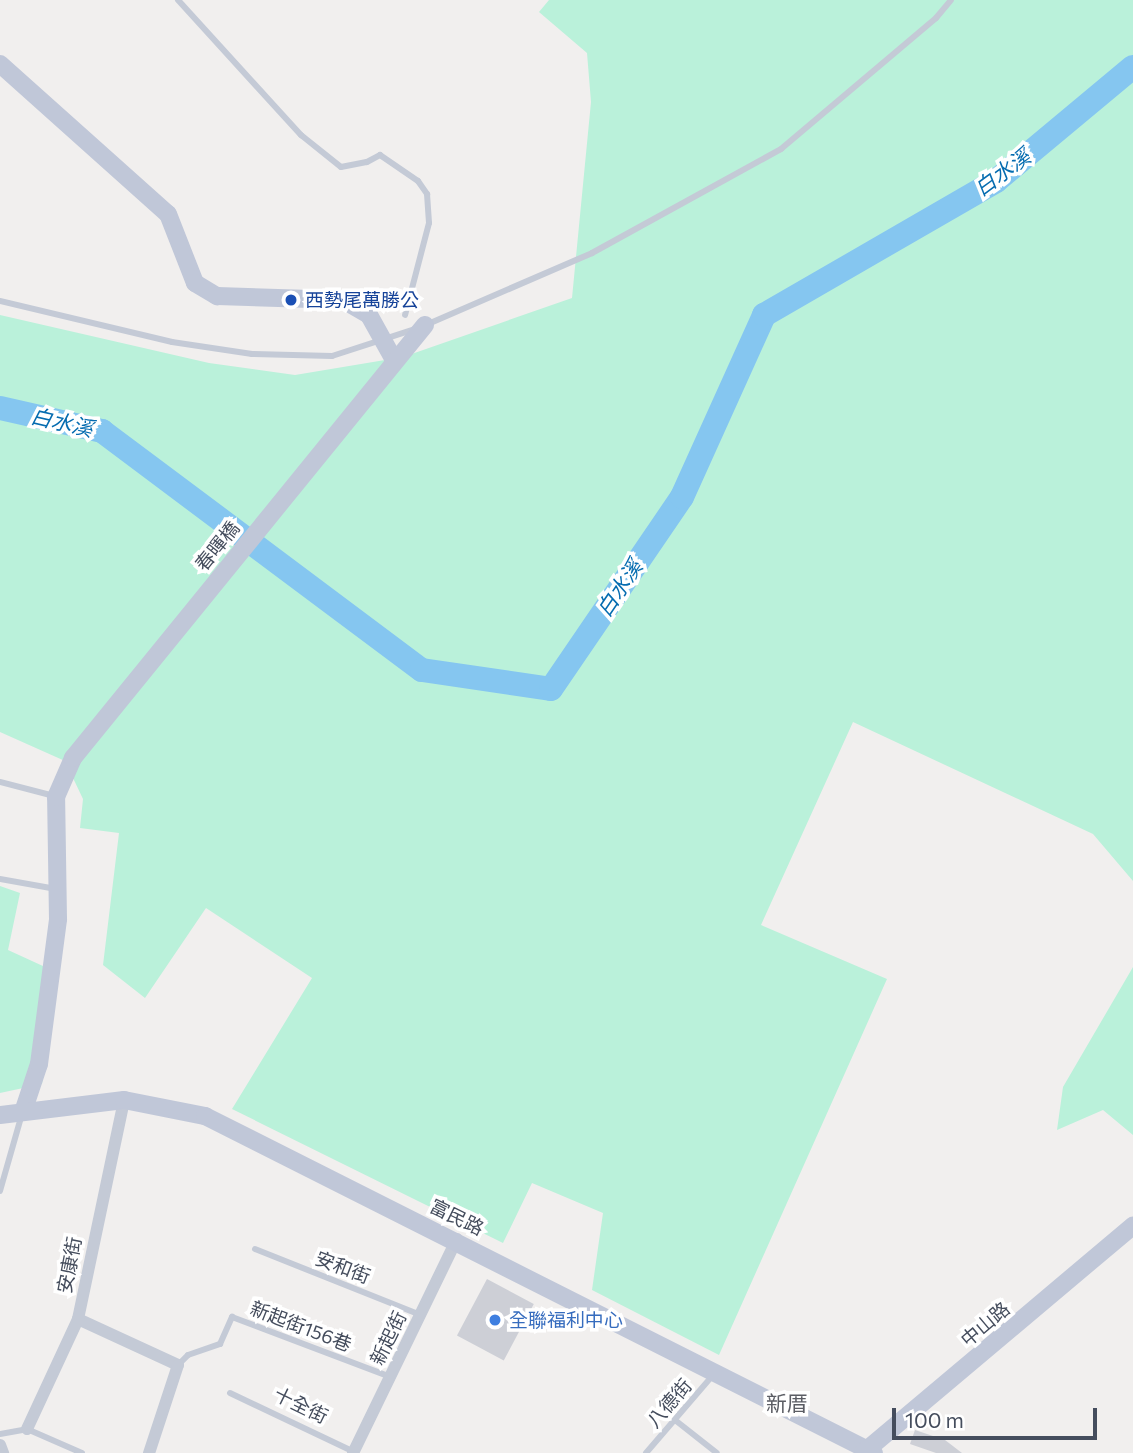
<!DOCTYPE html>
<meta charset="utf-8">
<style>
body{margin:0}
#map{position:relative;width:1133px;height:1453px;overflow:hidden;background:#f1efee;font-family:Commissioner,"Noto Sans TC",sans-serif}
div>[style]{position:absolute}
.green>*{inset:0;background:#baf1da}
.river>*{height:24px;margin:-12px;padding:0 12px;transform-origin:12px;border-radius:12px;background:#85c6f0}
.building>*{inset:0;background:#cdcfd6;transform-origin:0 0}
.lane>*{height:6px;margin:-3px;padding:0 3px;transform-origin:3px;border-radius:3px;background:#c4cad6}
.street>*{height:12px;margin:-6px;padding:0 6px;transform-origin:6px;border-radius:6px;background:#c4cad6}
.secondary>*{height:18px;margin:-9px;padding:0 9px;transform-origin:9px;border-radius:9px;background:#c0c7d8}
.dots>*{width:19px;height:19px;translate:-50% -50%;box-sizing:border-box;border:4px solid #fff;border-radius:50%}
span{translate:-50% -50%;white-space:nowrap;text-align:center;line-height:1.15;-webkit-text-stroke:7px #fff;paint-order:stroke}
.transit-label{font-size:19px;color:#164399}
.left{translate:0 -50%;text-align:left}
.street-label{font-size:19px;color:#454d5d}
.shop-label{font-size:19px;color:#366cbe}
.water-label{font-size:21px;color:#056cb0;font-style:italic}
.neighbourhood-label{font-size:21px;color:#5b5d64}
.scale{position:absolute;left:892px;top:1408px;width:205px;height:32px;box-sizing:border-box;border:4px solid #454d5d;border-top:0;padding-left:9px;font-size:21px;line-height:24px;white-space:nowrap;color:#454d5d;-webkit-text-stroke:5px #fff;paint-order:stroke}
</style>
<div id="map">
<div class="green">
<div style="clip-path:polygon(549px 0,1133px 0,1133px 881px,1093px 834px,853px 722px,761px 925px,887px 979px,719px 1355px,592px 1290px,603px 1213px,532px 1183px,503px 1243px,232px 1109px,312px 978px,206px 908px,145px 998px,103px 965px,119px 833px,80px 828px,83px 799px,65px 761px,0 732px,0 315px,209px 363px,295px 375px,403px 357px,572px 298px,591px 102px,587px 53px,539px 12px)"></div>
<div style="clip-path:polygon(0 886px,20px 893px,8px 950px,56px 972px,42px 1084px,0 1093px)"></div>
<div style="clip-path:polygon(1133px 967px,1133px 1135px,1103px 1110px,1057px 1130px,1063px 1087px)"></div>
</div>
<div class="river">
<div style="left:0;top:408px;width:105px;rotate:12.7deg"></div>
<div style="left:102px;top:431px;width:399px;rotate:36.8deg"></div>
<div style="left:422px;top:670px;width:130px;rotate:8.4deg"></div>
<div style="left:551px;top:689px;width:232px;rotate:-55.7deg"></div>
<div style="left:682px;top:497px;width:200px;rotate:-65.7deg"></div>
<div style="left:764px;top:315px;width:268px;rotate:-30deg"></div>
<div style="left:996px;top:181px;width:178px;rotate:-39.8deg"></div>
</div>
<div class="building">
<div style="left:487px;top:1279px;width:53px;height:64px;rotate:28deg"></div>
<div style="clip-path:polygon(915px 1430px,945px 1440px,962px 1453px,936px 1453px,910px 1444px)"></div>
</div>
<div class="lane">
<div style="left:178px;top:0;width:183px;rotate:47.7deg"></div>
<div style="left:301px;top:135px;width:51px;rotate:38.7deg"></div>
<div style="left:341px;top:167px;width:26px;rotate:-11deg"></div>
<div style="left:367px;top:162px;width:15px;rotate:-28deg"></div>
<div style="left:380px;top:155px;width:46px;rotate:34.4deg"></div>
<div style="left:418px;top:181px;width:16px;rotate:55deg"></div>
<div style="left:427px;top:194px;width:29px;rotate:86deg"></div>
<div style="left:429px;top:223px;width:95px;rotate:104.6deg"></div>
<div style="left:0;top:301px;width:177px;rotate:13.4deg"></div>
<div style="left:172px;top:342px;width:81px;rotate:8.5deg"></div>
<div style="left:252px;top:354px;width:80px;rotate:1.4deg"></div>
<div style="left:332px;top:356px;width:87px;rotate:-18deg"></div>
<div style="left:428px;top:324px;width:179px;rotate:-23.4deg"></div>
<div style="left:592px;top:253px;width:216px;rotate:-28.8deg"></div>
<div style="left:781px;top:149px;width:203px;rotate:-40.2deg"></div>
<div style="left:936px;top:18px;width:23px;rotate:-50deg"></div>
<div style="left:0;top:782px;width:56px;rotate:14.5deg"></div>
<div style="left:0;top:879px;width:57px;rotate:10.1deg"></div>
<div style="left:0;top:1191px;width:80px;rotate:-74.1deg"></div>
<div style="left:255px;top:1249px;width:179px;rotate:21.7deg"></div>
<div style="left:178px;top:1365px;width:14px;rotate:-45deg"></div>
<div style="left:188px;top:1355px;width:34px;rotate:-19deg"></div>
<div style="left:220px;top:1344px;width:30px;rotate:-66deg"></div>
<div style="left:232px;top:1317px;width:170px;rotate:20.7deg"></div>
<div style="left:230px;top:1393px;width:137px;rotate:25.4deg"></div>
<div style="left:675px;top:1420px;width:53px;rotate:38.2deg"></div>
<div style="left:0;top:1434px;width:27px;rotate:-10deg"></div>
<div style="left:27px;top:1429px;width:60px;rotate:23.6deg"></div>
<div style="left:646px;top:1453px;width:103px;rotate:-49.3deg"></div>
</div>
<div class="street">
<div style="left:78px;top:1319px;width:110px;rotate:24.7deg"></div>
<div style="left:178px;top:1365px;width:93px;rotate:108.2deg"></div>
<div style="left:27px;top:1429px;width:121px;rotate:-65.1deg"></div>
<div style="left:78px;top:1319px;width:224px;rotate:-78.1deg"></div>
<div style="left:0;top:1445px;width:9px;rotate:69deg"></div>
<div style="left:353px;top:1453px;width:238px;rotate:-64.1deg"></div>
</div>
<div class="secondary">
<div style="left:0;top:64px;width:225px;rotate:41.8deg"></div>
<div style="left:168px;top:214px;width:74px;rotate:68.6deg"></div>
<div style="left:195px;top:283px;width:26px;rotate:31deg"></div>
<div style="left:217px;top:296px;width:126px;rotate:1.8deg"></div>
<div style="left:343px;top:300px;width:30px;rotate:30deg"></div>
<div style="left:369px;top:315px;width:51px;rotate:60.9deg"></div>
<div style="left:24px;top:1109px;width:47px;rotate:-71.6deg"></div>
<div style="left:39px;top:1064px;width:146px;rotate:-82.5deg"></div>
<div style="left:58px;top:919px;width:122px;rotate:-90.9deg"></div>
<div style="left:56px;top:797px;width:43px;rotate:-66.4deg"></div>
<div style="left:73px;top:758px;width:558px;rotate:-50.89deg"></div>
<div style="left:0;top:1115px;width:125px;rotate:-6.9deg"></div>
<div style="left:124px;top:1100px;width:83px;rotate:11.2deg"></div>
<div style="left:205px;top:1116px;width:749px;rotate:26.74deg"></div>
<div style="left:863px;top:1453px;width:353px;rotate:-40.1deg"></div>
</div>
<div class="dots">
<div style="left:291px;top:300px;background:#1a4fb4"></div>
<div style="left:495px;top:1320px;background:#3f7fe0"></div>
</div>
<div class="transit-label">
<span class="left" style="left:305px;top:300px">西勢尾萬勝公</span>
</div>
<div class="street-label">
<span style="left:217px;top:546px;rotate:-51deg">春暉橋</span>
<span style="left:457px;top:1217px;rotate:26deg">富民路</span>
<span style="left:69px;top:1265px;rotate:-79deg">安康街</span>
<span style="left:343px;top:1267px;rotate:21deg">安和街</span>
<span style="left:985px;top:1324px;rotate:-40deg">中山路</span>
<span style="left:301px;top:1326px;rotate:21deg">新起街156巷</span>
<span style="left:388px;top:1338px;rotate:-64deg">新起街</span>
<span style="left:669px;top:1403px;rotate:-49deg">八德街</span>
<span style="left:301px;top:1405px;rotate:26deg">十全街</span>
</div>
<div class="shop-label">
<span class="left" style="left:509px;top:1320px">全聯福利中心</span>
</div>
<div class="water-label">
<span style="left:1002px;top:172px;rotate:-36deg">白水溪</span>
<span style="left:62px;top:422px;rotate:13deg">白水溪</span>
<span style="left:619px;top:588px;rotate:-56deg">白水溪</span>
</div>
<div class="neighbourhood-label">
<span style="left:787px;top:1403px">新厝</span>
</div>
<div class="scale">100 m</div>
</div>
